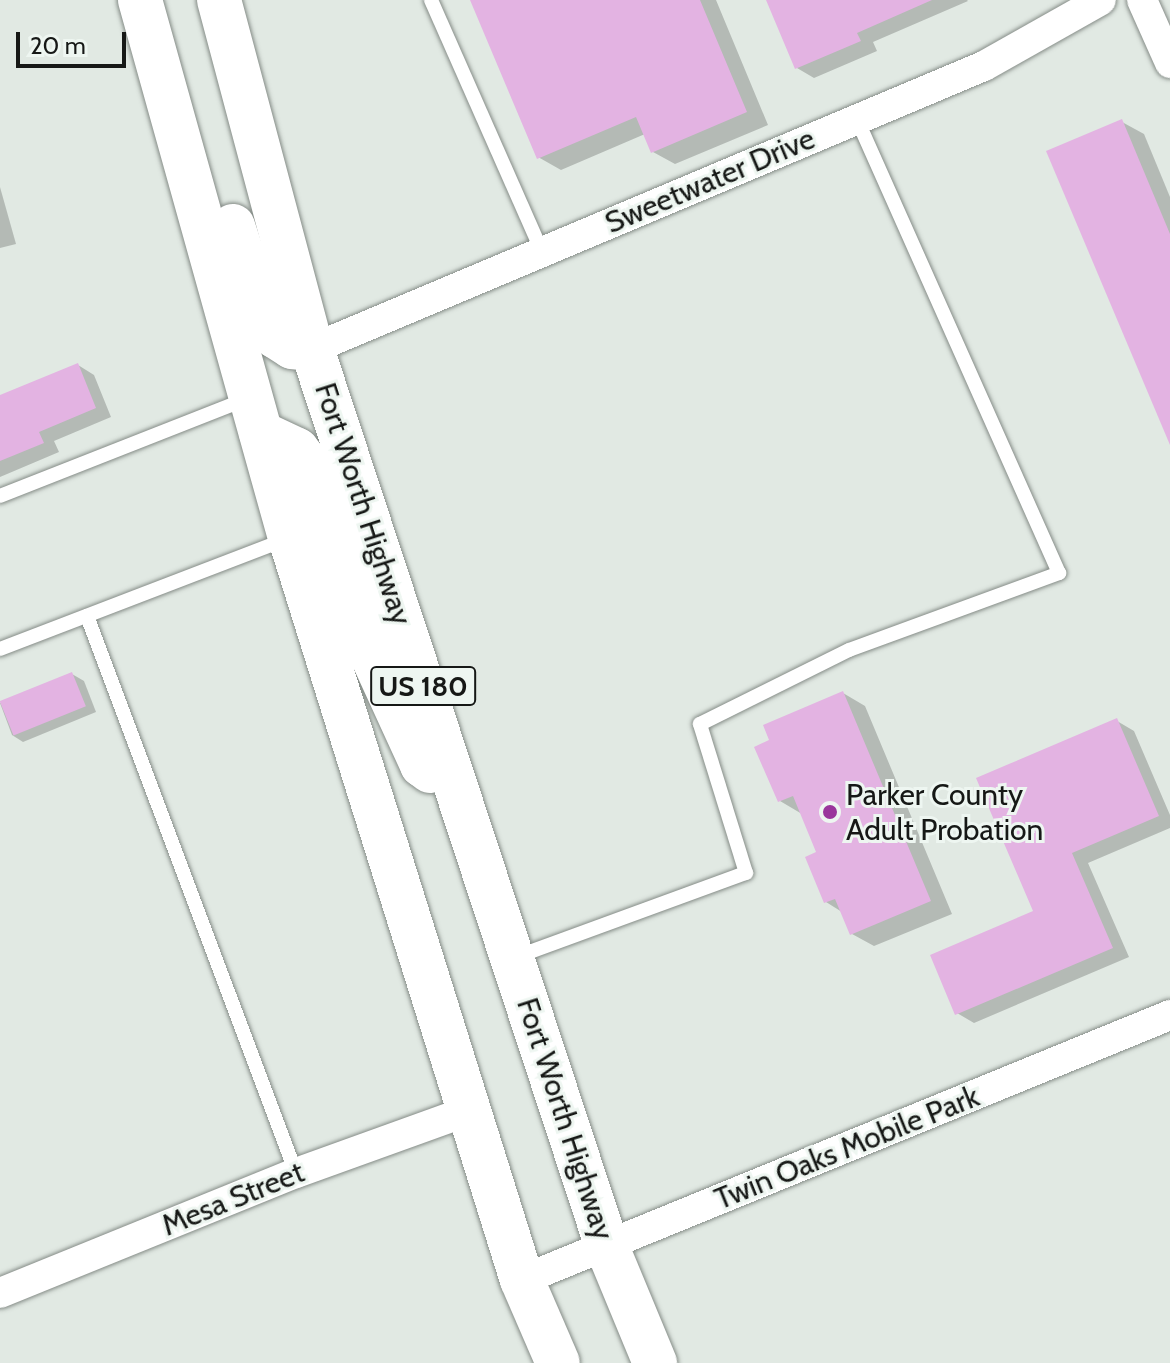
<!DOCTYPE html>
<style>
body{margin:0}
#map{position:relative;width:1170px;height:1363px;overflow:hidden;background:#e1e9e3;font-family:Cabin,sans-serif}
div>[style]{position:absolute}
.shadow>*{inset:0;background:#0003}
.building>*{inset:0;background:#e3b3e2;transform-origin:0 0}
.roads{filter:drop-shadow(0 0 2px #858c87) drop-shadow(0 0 2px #858c87)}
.lane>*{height:14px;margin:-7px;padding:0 7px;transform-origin:7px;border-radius:7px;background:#fff}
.street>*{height:30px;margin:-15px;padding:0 15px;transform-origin:15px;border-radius:15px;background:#fff}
.primary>*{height:44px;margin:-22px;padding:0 22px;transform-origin:22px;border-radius:22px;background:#fff}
.dots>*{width:22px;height:22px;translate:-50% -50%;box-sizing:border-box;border:4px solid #eef6f1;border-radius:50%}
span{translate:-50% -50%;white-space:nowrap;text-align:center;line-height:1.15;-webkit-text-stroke:6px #eef6f1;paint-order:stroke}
.shield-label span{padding:2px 6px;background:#eef6f1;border:2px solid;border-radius:6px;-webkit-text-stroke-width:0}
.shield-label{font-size:28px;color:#161816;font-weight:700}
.street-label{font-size:30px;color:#161816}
.poi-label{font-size:30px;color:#161816}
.left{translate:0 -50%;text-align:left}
.scale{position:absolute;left:16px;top:32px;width:110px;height:36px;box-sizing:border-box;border:4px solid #161816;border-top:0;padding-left:10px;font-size:24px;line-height:28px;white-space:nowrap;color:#161816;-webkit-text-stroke:6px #eef6f1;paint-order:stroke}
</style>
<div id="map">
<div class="shadow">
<div style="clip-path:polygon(472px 0,716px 0,768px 125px,675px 164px,653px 152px,645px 134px,561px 170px,538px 157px)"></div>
<div style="clip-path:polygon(768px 0,967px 0,968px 1px,873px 42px,877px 51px,814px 78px,797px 68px)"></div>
<div style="clip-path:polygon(1122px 122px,1144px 134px,1170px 197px,1170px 432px)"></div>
<div style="clip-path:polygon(0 187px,16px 244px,0 248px)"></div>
<div style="clip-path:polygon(78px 365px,94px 375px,111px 417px,54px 441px,59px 452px,0 477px,0 397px)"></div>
<div style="clip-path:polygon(72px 674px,84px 681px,96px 712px,23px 742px,12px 735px,0 703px)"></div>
<div style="clip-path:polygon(843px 693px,865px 706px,952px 914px,874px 946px,852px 934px,842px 912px,826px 902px,818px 853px,802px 814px,780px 801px)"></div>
<div style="clip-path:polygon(1117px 721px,1134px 731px,1170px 815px,1170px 828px,1088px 863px,1129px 957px,974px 1023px,957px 1013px,1035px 912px)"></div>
</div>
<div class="building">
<div style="clip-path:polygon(470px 0,700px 0,747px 112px,651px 153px,636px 117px,537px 159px)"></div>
<div style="clip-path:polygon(766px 0,932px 0,857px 33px,861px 41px,795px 69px)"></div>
<div style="clip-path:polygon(1122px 119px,1170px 234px,1170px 445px,1046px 151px)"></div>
<div style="clip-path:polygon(78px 363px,96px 408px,39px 432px,44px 443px,0 461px,0 395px)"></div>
<div style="left:72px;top:672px;width:37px;height:78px;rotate:68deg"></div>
<div style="clip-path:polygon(843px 691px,931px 901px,850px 935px,835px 899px,824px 903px,805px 857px,816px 852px,793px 796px,778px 802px,754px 747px,769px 740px,763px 725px)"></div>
<div style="clip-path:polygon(1117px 718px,1159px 816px,1072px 853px,1113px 948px,955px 1015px,930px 955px,1033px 911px,976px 778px)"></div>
</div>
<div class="roads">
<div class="lane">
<div style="left:431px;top:0;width:275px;rotate:66.2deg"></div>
<div style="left:0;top:496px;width:264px;rotate:-21.5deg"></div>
<div style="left:87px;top:616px;width:595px;rotate:69.43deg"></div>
<div style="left:0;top:649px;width:307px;rotate:-21deg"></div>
<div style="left:516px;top:957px;width:245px;rotate:-20.1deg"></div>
<div style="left:746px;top:873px;width:156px;rotate:-107.2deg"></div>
<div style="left:700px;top:724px;width:166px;rotate:-26.4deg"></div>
<div style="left:849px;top:650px;width:224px;rotate:-20.1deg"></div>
<div style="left:1059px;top:573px;width:496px;rotate:-114deg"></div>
</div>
<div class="street">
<div style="left:1142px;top:0;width:69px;rotate:66deg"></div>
<div style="left:312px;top:349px;width:729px;rotate:-22.84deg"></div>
<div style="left:984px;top:66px;width:134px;rotate:-29.4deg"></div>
<div style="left:522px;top:1280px;width:700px;rotate:-22.24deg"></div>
<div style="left:0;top:1293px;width:319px;rotate:-22.1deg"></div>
<div style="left:296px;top:1173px;width:183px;rotate:-19.8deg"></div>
</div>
<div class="primary">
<div style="left:140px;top:0;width:559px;rotate:74.42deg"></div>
<div style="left:290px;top:538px;width:777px;rotate:72.64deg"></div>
<div style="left:522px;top:1280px;width:90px;rotate:66.6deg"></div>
<div style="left:219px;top:0;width:361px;rotate:75.1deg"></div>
<div style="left:312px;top:349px;width:945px;rotate:71.81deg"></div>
<div style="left:607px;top:1247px;width:126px;rotate:67.5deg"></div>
<div style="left:233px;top:226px;width:98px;rotate:72.1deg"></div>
<div style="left:263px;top:319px;width:21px;rotate:55deg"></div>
<div style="left:275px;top:336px;width:20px;rotate:33deg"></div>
<div style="left:292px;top:347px;width:20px;rotate:6deg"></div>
<div style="left:261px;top:433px;width:40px;rotate:25deg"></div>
<div style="left:297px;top:450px;width:32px;rotate:51deg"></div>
<div style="left:317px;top:475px;width:167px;rotate:74.1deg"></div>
<div style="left:363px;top:636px;width:142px;rotate:65.4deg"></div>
<div style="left:422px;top:765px;width:10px;rotate:37deg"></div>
</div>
</div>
<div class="dots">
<div style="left:830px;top:812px;background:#9a369c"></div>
</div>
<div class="shield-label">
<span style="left:423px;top:686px">US 180</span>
</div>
<div class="street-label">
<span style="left:710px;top:181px;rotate:-23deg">Sweetwater Drive</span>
<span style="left:363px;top:504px;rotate:72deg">Fort Worth Highway</span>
<span style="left:565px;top:1119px;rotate:72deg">Fort Worth Highway</span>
<span style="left:847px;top:1148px;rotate:-22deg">Twin Oaks Mobile Park</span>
<span style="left:233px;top:1199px;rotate:-22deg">Mesa Street</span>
</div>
<div class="poi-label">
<span class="left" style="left:846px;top:812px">Parker County<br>Adult Probation</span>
</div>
<div class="scale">20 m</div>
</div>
